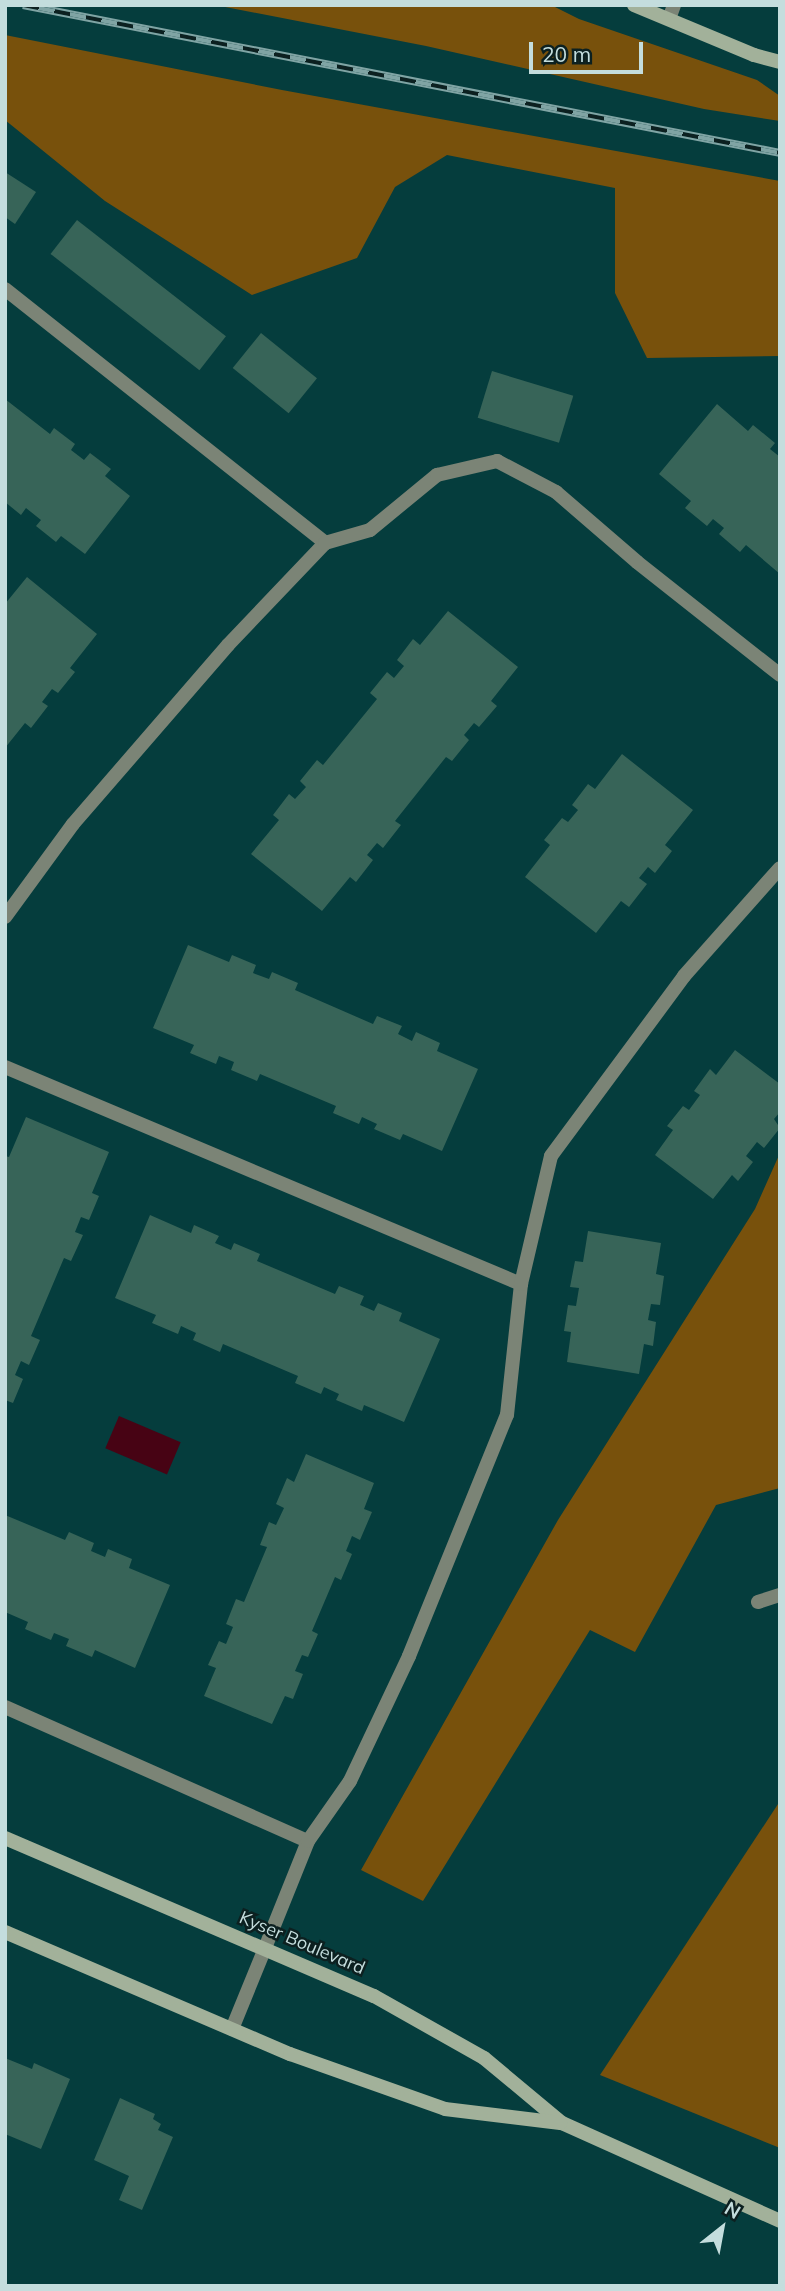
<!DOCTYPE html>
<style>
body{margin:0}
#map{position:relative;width:785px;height:2291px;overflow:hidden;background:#053d3d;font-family:Mulish,sans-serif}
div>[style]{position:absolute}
.green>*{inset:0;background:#78510c}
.water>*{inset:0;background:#470314;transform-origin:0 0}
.building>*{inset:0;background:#376458;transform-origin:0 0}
.lane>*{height:14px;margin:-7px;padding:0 7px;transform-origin:7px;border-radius:7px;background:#7b8476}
.street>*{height:14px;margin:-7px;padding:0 7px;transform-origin:7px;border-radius:7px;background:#7b8476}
.secondary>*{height:14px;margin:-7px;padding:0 7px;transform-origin:7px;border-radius:7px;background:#a2b19a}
.rail>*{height:8px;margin-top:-4px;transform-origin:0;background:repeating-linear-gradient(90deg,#0c2020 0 16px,#80a4a4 0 32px);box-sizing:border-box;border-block:2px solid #80a4a4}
span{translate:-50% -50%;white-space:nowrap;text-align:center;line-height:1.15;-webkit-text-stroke:5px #0c2020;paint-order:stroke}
.street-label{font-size:18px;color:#c4dddd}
.frame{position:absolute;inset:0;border:7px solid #c4dddd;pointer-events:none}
.north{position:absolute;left:687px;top:2193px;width:70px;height:70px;-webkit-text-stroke:5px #0c2020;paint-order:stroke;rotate:31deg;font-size:19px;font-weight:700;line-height:28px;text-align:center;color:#c4dddd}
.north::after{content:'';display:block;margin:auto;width:24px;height:32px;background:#c4dddd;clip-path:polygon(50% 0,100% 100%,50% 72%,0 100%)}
.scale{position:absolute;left:529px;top:42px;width:114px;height:32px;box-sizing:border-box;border:4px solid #c4dddd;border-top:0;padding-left:9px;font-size:21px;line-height:24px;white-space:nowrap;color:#c4dddd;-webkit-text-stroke:5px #0c2020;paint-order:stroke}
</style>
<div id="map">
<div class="green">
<div style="clip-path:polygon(215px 5px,551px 5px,579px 19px,757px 80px,780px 96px,780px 121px,704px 109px,426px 46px)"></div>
<div style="clip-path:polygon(5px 35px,282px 90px,780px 181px,780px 356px,647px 358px,615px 293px,615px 188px,447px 155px,395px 187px,357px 258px,252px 295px,105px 201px,5px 120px)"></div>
<div style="clip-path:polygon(780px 1153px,780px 1488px,716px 1505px,635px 1652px,590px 1630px,423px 1901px,361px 1870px,558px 1520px,755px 1209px)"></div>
<div style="clip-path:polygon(780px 1801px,780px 2148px,600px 2075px)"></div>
</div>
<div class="water">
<div style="left:119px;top:1416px;width:67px;height:35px;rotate:23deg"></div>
</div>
<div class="building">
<div style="clip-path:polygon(5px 172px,36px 192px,15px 224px,5px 217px)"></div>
<div style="left:77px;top:220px;width:189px;height:43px;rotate:38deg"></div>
<div style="left:261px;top:333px;width:72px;height:45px;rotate:39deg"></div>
<div style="left:492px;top:371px;width:85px;height:49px;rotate:17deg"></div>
<div style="clip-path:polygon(5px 399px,50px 434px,54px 428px,75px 444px,71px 450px,84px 460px,90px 453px,111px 469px,105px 476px,130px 496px,85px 554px,61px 536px,56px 542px,36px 526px,41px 520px,26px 508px,21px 515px,5px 502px)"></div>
<div style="clip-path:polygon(717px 404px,748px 431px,753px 425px,775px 443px,770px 449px,780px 457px,780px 574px,746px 545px,740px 552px,719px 534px,724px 528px,713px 519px,707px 526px,685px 508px,691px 501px,659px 474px)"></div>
<div style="clip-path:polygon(27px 577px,97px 634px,70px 668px,75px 672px,58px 693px,52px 689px,42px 702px,48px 706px,31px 728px,25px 723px,5px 748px,5px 604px)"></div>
<div style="clip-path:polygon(448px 611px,518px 667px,491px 701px,497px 706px,479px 727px,474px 723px,464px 735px,469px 740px,452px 761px,446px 757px,395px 821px,401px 825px,383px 848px,377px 843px,367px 855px,373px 860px,356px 882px,350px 877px,322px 911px,251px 854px,279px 820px,273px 815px,289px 794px,295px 799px,306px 787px,300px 781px,317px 760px,323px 765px,377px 699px,370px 693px,387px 672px,394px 678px,404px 666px,397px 660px,413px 639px,420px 645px)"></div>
<div style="clip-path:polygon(622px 754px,693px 810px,665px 845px,672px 851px,655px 873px,648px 867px,639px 878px,647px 884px,629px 907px,621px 901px,596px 933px,525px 877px,550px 845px,544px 840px,562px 818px,568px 822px,578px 810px,572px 805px,588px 784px,595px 789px)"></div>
<div style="clip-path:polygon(188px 945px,229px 962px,232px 955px,256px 965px,253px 973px,269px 979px,272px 972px,298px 983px,295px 990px,373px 1024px,377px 1016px,402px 1026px,398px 1034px,412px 1041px,416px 1032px,440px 1043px,437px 1051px,478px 1069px,442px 1151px,403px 1134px,400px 1140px,374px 1129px,377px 1124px,362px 1117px,359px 1124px,333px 1113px,336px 1106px,260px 1074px,257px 1081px,231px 1070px,234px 1062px,219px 1056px,216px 1064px,190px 1053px,194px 1045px,153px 1028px)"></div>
<div style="clip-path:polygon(735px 1050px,780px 1084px,780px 1112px,774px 1119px,780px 1128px,764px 1148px,757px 1142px,746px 1156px,753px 1162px,738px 1181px,732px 1175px,713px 1199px,655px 1155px,673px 1130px,667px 1126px,683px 1106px,689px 1110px,700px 1095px,694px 1091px,710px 1069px,716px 1075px)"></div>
<div style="clip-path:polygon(26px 1117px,109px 1152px,92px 1193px,99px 1196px,89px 1220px,81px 1217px,75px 1232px,83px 1235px,71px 1261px,64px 1258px,31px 1336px,40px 1340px,29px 1365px,21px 1361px,15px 1375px,23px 1379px,13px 1403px,5px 1400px,5px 1156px,9px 1157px)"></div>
<div style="clip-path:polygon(150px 1215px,191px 1233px,194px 1225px,219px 1236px,215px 1243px,231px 1250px,234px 1243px,260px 1254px,257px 1261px,335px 1294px,339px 1286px,364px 1296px,360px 1305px,374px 1311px,378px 1303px,402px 1313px,399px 1321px,440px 1339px,404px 1422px,364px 1405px,362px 1411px,336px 1400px,339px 1394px,324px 1387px,321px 1394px,295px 1383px,298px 1376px,223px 1344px,220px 1352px,193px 1340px,196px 1333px,181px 1326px,178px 1334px,152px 1323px,156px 1315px,115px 1298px)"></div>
<div style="clip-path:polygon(588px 1231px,661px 1243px,656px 1274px,664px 1276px,660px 1305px,651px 1304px,648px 1320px,656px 1322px,653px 1346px,644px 1344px,639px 1374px,567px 1362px,571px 1332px,564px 1331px,568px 1305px,576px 1306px,579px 1288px,570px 1287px,575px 1261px,583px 1262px)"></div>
<div style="clip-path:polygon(306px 1454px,374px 1483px,364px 1509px,372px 1512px,360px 1540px,352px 1536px,346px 1551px,352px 1554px,341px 1580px,335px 1577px,312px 1631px,318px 1634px,308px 1657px,302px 1655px,295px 1671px,303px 1674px,293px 1699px,285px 1696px,272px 1724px,204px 1696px,216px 1668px,208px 1665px,219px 1641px,226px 1644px,233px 1627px,226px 1624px,236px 1599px,244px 1602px,267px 1547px,260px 1545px,269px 1522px,276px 1525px,284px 1508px,276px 1504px,287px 1478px,294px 1482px)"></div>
<div style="clip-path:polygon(5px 1515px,65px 1540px,69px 1532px,94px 1543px,91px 1551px,105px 1557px,108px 1549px,132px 1559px,129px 1568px,170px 1585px,135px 1668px,95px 1650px,92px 1657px,66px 1646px,69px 1639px,54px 1633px,51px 1640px,25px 1629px,28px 1622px,5px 1612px)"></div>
<div style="clip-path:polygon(5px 2058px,32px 2069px,34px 2063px,70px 2079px,41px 2149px,5px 2134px)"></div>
<div style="clip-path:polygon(120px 2098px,155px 2114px,153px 2119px,161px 2124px,158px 2130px,173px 2137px,142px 2210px,119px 2200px,129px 2176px,94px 2160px)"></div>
</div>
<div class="lane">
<div style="left:5px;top:289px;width:409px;rotate:38.4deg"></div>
<div style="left:5px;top:917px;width:115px;rotate:-53.8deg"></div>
<div style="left:73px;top:824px;width:237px;rotate:-49.1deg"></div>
<div style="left:228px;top:645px;width:141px;rotate:-46.4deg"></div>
<div style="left:325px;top:543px;width:47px;rotate:-16.1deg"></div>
<div style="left:370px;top:530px;width:87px;rotate:-39.4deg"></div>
<div style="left:437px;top:475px;width:62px;rotate:-13.1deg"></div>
<div style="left:497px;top:461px;width:67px;rotate:27.7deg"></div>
<div style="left:556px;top:492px;width:107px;rotate:40.8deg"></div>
<div style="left:637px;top:562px;width:182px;rotate:38.3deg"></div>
<div style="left:5px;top:1067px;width:560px;rotate:22.81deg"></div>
<div style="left:758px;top:1602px;width:23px;rotate:-18deg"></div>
<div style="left:5px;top:1707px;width:331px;rotate:23.9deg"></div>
<div style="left:265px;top:1948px;width:115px;rotate:-68.1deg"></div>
<div style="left:308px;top:1841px;width:73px;rotate:-55deg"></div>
<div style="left:350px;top:1781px;width:138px;rotate:-64.7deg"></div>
<div style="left:409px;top:1656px;width:260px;rotate:-67.9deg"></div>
<div style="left:507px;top:1415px;width:132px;rotate:-83.9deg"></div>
<div style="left:521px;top:1284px;width:131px;rotate:-76.8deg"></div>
<div style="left:551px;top:1156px;width:224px;rotate:-53.5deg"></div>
<div style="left:684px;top:976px;width:144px;rotate:-48.4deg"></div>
</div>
<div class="street">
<div style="left:669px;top:19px;width:15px;rotate:-70deg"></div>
<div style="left:232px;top:2029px;width:87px;rotate:-67.8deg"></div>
</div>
<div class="secondary">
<div style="left:634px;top:5px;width:130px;rotate:22.6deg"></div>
<div style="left:754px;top:55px;width:27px;rotate:15deg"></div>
<div style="left:5px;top:1838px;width:401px;rotate:23.2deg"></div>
<div style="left:374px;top:1996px;width:126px;rotate:29.4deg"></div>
<div style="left:484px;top:2058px;width:102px;rotate:39.8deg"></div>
<div style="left:562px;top:2123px;width:239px;rotate:24.2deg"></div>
<div style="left:5px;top:1932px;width:310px;rotate:23.2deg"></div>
<div style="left:290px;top:2054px;width:164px;rotate:19.5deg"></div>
<div style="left:445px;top:2109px;width:116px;rotate:6.9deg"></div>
</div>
<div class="rail">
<div style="left:23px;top:5px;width:771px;rotate:11.06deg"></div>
</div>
<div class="street-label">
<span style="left:302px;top:1943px;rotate:23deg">Kyser Boulevard</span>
</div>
<div class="frame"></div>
<div class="north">N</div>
<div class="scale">20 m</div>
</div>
